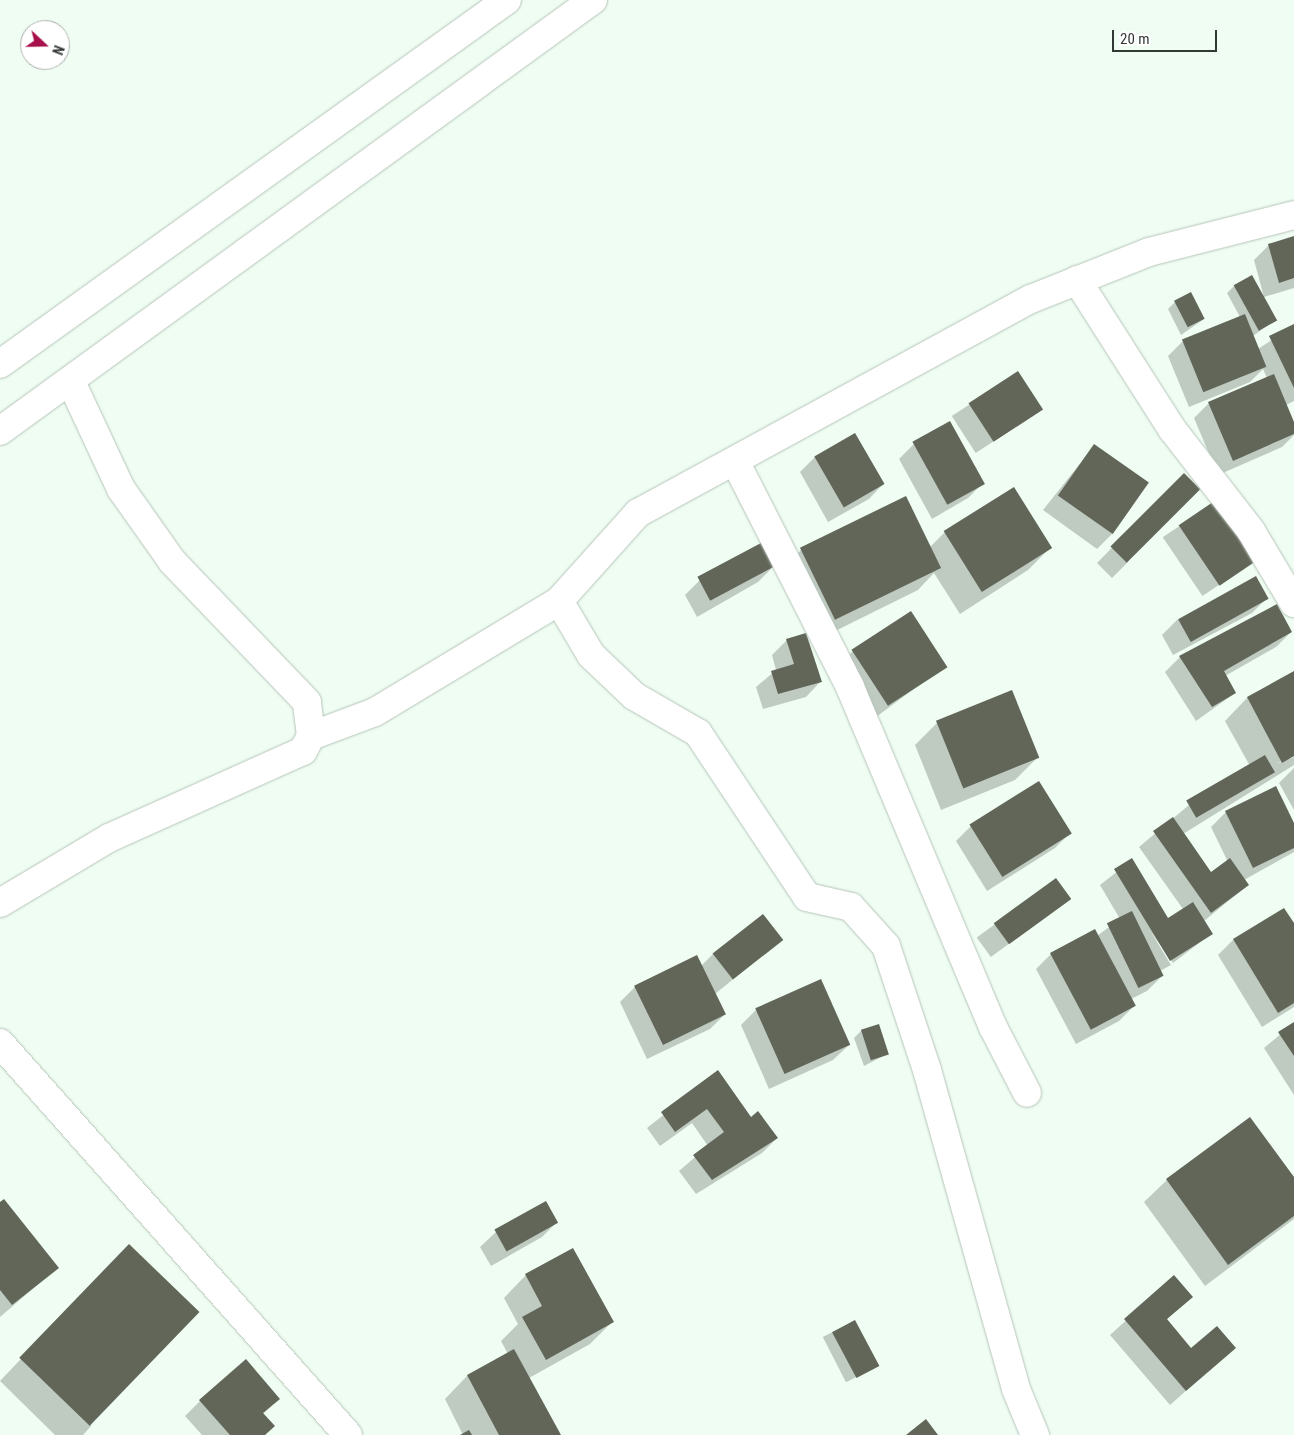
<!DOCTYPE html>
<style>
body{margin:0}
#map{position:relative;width:1294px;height:1435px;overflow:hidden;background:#effdf2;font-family:"Roboto Condensed",sans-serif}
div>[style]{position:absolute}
.shadow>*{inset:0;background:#0003;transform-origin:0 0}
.building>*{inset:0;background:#626659;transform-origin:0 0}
.roads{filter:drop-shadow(0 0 1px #b6c4b9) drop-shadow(0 0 1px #b6c4b9)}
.minor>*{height:28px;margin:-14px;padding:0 14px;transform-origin:14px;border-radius:14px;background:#fff}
span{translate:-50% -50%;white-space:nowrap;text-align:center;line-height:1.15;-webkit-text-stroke:5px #fff;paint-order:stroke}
.north{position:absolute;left:20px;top:20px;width:50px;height:50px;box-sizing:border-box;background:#fff;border:1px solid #adafae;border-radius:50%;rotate:111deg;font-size:14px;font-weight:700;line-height:20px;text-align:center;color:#323834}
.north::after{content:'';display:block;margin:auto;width:18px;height:22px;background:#a6114c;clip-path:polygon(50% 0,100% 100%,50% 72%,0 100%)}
.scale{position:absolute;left:1112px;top:30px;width:105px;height:22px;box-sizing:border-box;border:2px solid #323834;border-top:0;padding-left:6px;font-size:15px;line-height:18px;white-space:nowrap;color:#323834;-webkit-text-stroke:4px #fff;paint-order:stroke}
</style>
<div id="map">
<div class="shadow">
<div style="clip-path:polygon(1294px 238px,1294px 288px,1264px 297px,1254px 260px,1269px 245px)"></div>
<div style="clip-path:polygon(1234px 286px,1275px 320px,1253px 336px,1258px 349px,1294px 325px,1294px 401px,1286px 405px,1294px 435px,1282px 447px,1218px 475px,1194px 418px,1209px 403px,1267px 378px,1263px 369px,1250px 382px,1189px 407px,1168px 356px,1183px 341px,1240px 317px,1227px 293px)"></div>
<div style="clip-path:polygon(1175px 302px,1204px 319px,1181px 335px,1168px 309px)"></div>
<div style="left:1018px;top:373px;width:44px;height:79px;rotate:57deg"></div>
<div style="clip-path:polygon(855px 434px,884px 483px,869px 499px,828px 522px,800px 472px,815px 457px)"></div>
<div style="clip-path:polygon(914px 444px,983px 483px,968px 498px,932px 519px,899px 459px)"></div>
<div style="clip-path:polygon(1094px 446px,1112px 534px,1097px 549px,1043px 510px)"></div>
<div style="clip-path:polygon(1184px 474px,1127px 563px,1112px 578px,1097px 563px)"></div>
<div style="clip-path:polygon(906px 498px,930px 547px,945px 532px,1050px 548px,1028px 570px,960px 614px,934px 573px,918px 590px,813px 642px,779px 572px,801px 550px)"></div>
<div style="left:1215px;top:502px;width:71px;height:63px;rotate:56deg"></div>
<div style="clip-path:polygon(773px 567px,758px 582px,697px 617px,685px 595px,700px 580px)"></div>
<div style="clip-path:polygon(1256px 578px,1267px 598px,1252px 613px,1173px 655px,1162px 635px,1177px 620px)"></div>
<div style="clip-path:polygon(1291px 632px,1276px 647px,1225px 676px,1235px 693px,1196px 721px,1165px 672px,1180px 657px)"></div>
<div style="clip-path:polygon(787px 640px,821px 681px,806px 697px,763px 709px,756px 687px,776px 670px,772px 655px)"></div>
<div style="clip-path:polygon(853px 651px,945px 666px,872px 720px,837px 666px)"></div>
<div style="clip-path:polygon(1294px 673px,1294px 755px,1276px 764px,1294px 757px,1294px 765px,1183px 834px,1211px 873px,1228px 862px,1211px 827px,1226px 812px,1294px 826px,1294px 852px,1244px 880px,1248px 885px,1204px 921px,1211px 934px,1173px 963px,1151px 932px,1171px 965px,1160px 971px,1162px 976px,1147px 991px,1131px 999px,1134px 1006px,1119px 1021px,1076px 1044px,1036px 969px,1051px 954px,1097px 936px,1120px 919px,1100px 885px,1132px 860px,1168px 919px,1183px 909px,1139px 847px,1189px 805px,1250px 766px,1225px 721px,1247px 698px)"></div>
<div style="clip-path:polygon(937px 723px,1038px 757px,1015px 780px,941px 810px,915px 745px)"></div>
<div style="clip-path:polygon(1294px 768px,1294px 810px,1279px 783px)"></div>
<div style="clip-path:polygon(971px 826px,1070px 833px,1055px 848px,987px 891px,956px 841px)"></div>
<div style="left:1056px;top:880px;width:24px;height:98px;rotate:54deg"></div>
<div style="clip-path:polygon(1284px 909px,1294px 926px,1294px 1007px,1262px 1027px,1218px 955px,1233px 940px)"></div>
<div style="clip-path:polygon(781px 940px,715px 994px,725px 1014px,710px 1029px,647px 1059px,620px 1002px,635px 987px,701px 966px,713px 954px)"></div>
<div style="clip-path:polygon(821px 980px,849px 1045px,833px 1060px,769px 1089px,741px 1025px,756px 1010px)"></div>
<div style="clip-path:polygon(1294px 1023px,1294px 1095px,1264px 1048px)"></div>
<div style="clip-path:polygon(862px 1030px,887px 1054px,864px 1066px,854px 1038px)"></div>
<div style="clip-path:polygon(718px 1072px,751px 1118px,777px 1138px,762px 1153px,696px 1194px,679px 1171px,708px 1146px,692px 1123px,660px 1146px,647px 1128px)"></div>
<div style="clip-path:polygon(1250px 1119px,1294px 1180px,1294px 1219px,1205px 1286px,1144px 1202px,1167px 1180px)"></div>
<div style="clip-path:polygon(546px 1203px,557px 1222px,542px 1237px,491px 1266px,480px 1247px,496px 1232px)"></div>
<div style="clip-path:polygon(0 1204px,57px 1268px,0 1317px)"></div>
<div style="clip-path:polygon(129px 1245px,91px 1426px,83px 1435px,55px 1435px,0 1381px)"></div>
<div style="clip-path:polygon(526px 1275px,613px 1321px,590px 1344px,529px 1378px,560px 1435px,463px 1435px,445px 1399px,467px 1376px,508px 1354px,501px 1341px,518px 1324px,504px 1298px)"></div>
<div style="clip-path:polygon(1174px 1277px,1191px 1296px,1166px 1320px,1191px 1350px,1234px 1348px,1170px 1405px,1110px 1335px)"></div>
<div style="left:854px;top:1321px;width:51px;height:35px;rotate:63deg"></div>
<div style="clip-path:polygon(278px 1399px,263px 1414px,264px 1435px,202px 1435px,185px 1416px,200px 1401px)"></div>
</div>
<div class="building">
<div style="clip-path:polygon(1294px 236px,1294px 278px,1279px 283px,1268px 244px)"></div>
<div style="left:1252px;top:275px;width:52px;height:21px;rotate:61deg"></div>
<div style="left:1191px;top:292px;width:30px;height:19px;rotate:63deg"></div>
<div style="left:1245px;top:314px;width:57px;height:68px;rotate:68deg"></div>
<div style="clip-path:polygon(1294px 324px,1294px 388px,1269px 336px)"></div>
<div style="left:1018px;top:371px;width:46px;height:59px;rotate:57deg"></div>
<div style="clip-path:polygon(1274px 374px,1294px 422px,1294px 434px,1233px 461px,1208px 402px)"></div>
<div style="left:950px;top:421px;width:72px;height:43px;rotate:61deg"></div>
<div style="left:855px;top:433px;width:59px;height:47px;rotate:60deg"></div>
<div style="left:1094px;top:444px;width:67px;height:63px;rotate:35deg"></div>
<div style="left:1184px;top:473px;width:23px;height:104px;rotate:45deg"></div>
<div style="left:1014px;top:487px;width:72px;height:83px;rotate:58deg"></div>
<div style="left:906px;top:496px;width:80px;height:118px;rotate:64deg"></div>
<div style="left:1216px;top:500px;width:73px;height:45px;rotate:56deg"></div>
<div style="left:761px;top:543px;width:27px;height:72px;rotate:62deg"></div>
<div style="left:1256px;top:576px;width:26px;height:89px;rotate:61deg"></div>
<div style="clip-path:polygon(1277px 604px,1292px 632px,1224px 671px,1236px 693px,1212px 707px,1179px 656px)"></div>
<div style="left:911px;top:611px;width:67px;height:71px;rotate:57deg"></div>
<div style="clip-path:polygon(806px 633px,822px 682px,778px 694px,771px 671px,794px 664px,786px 639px)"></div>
<div style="clip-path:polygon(1294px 671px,1294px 756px,1282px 763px,1247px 697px)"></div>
<div style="left:1012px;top:690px;width:73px;height:82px;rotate:68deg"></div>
<div style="left:1265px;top:755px;width:20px;height:91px;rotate:60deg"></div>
<div style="left:1039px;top:781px;width:62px;height:82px;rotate:58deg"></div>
<div style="clip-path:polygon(1276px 786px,1294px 823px,1294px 848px,1253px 868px,1225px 811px)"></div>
<div style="clip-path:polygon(1173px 817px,1211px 872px,1230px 858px,1249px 885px,1211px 913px,1153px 831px)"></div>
<div style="clip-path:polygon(1132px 858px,1168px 918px,1193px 902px,1213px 934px,1170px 961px,1114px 869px)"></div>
<div style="left:1056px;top:878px;width:26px;height:77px;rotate:54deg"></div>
<div style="clip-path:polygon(1284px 908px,1294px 923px,1294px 1003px,1278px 1013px,1233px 939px)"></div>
<div style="left:1132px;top:911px;width:72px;height:28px;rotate:64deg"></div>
<div style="left:763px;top:914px;width:33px;height:64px;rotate:52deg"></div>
<div style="left:1095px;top:929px;width:87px;height:51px;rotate:62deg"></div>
<div style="left:697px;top:955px;width:66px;height:70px;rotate:64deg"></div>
<div style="left:821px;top:979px;width:72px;height:72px;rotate:66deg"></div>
<div style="clip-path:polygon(1294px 1022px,1294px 1056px,1278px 1032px)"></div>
<div style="left:879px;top:1024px;width:32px;height:19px;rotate:72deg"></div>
<div style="clip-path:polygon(718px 1070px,751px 1117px,758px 1111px,778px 1138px,712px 1180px,693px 1155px,724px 1132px,707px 1109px,675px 1132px,661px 1112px)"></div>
<div style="clip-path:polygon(1250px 1117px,1294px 1177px,1294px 1216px,1228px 1265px,1166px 1179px)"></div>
<div style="clip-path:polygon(4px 1199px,59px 1268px,12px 1305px,0 1290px,0 1202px)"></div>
<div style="left:546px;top:1201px;width:25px;height:59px;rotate:61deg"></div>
<div style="left:129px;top:1244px;width:98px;height:158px;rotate:44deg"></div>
<div style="clip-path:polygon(573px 1248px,614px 1322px,546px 1360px,522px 1317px,542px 1306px,525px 1274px)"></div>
<div style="clip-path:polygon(1174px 1275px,1193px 1297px,1167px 1319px,1191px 1348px,1217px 1326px,1236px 1348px,1186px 1391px,1124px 1319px)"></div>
<div style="left:855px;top:1320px;width:52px;height:26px;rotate:62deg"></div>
<div style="clip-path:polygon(514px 1349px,561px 1435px,499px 1435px,467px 1375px)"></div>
<div style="clip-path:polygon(246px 1359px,280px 1399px,263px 1413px,275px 1426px,265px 1435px,230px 1435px,199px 1400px)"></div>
<div style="clip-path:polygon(926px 1419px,938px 1435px,906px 1435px)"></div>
<div style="clip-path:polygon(469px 1430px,472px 1435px,460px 1435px)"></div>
</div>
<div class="roads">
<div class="minor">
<div style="left:1077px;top:280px;width:177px;rotate:57.5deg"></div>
<div style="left:1172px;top:429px;width:129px;rotate:52.2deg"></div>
<div style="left:1251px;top:531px;width:84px;rotate:59.2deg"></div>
<div style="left:0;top:364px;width:624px;rotate:-35.68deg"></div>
<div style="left:0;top:431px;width:733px;rotate:-36.01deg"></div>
<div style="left:736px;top:463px;width:251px;rotate:63deg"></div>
<div style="left:850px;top:687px;width:369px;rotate:67.2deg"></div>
<div style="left:993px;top:1027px;width:74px;rotate:62.7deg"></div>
<div style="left:559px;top:601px;width:63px;rotate:59.3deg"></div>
<div style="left:591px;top:655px;width:59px;rotate:43.6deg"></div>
<div style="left:634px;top:696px;width:74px;rotate:30deg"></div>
<div style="left:698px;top:733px;width:197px;rotate:56.4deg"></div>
<div style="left:807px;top:897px;width:45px;rotate:12.8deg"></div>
<div style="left:851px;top:907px;width:52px;rotate:48.1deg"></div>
<div style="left:886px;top:946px;width:131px;rotate:71.7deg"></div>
<div style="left:927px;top:1070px;width:331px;rotate:74.4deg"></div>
<div style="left:1016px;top:1389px;width:50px;rotate:67.6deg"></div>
<div style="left:311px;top:736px;width:68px;rotate:-20.6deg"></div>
<div style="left:375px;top:712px;width:215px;rotate:-31.1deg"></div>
<div style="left:559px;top:601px;width:118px;rotate:-48.1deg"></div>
<div style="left:638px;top:513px;width:447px;rotate:-28.6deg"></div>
<div style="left:1031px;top:299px;width:127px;rotate:-21.7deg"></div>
<div style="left:1149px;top:252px;width:150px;rotate:-14.3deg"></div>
<div style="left:0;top:903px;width:127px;rotate:-30.8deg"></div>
<div style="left:109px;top:838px;width:213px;rotate:-24.2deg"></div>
<div style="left:303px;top:751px;width:17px;rotate:-62deg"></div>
<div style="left:311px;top:736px;width:34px;rotate:-97deg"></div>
<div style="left:307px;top:702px;width:195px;rotate:-133.8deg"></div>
<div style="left:172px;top:561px;width:88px;rotate:-125.3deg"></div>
<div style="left:121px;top:489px;width:118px;rotate:-115deg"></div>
<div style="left:0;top:1043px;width:524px;rotate:48.4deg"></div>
</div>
</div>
<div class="north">N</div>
<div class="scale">20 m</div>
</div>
